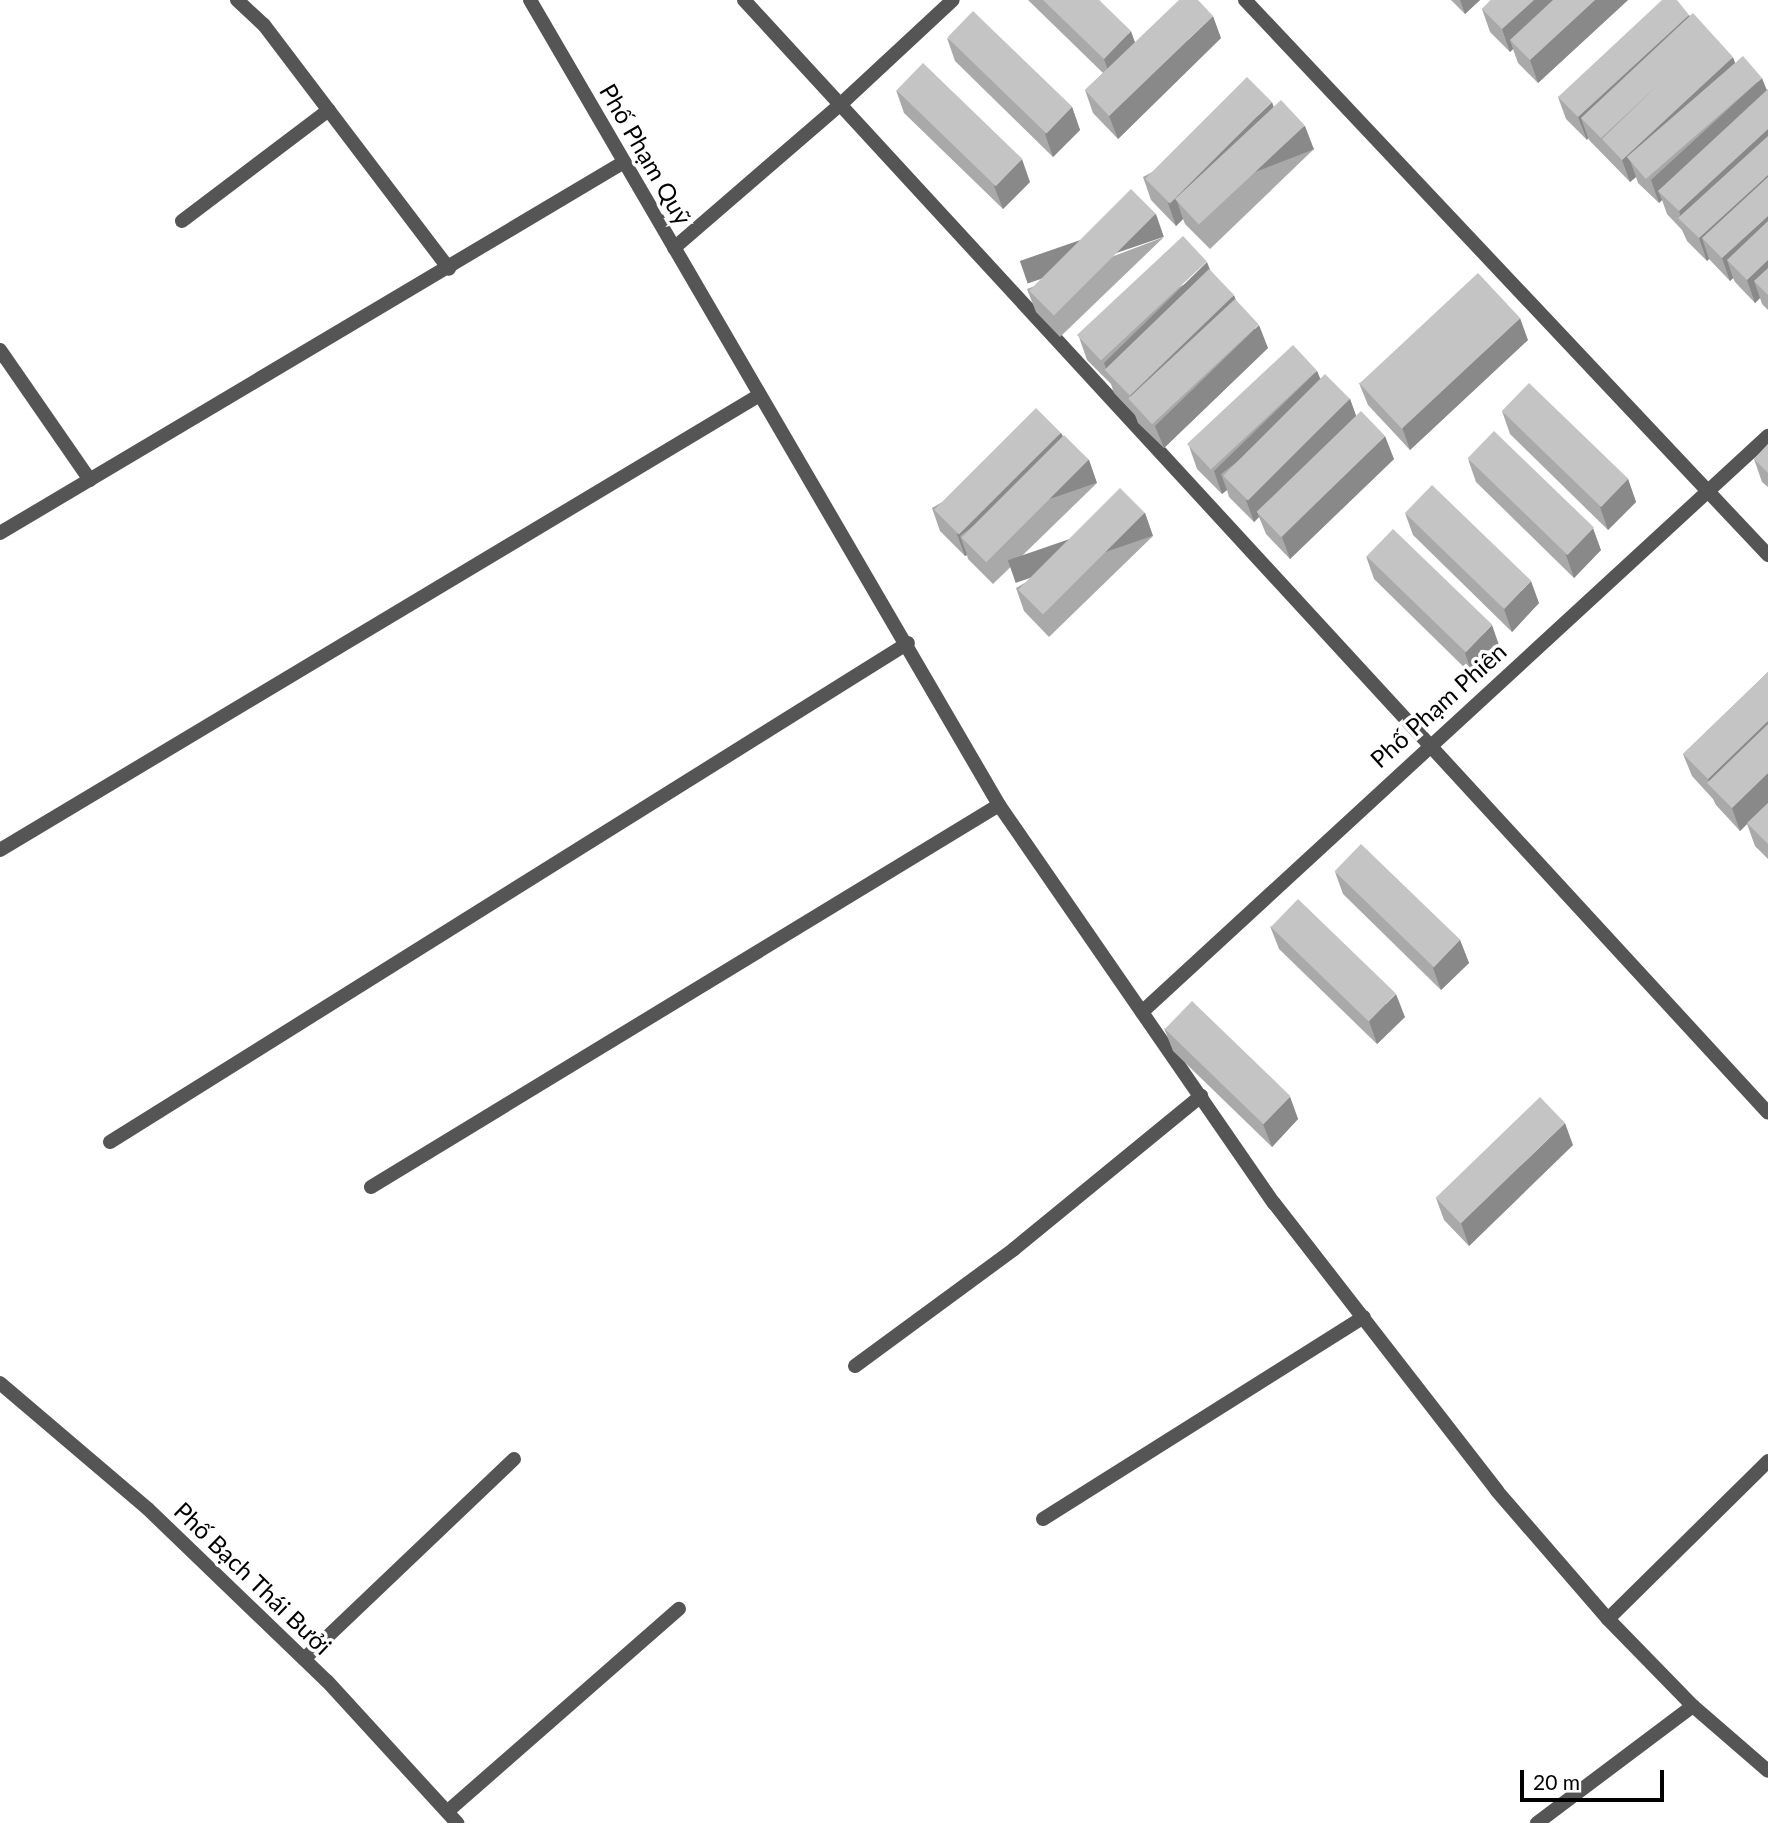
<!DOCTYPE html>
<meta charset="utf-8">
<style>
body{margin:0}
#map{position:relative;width:1768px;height:1823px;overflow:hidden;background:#fff;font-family:Lato,sans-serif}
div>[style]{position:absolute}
.service>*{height:14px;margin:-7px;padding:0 7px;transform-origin:7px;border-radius:7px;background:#555}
.minor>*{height:14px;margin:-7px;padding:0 7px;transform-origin:7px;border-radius:7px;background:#555}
.tertiary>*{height:14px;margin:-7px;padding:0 7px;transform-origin:7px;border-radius:7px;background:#555}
.wall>*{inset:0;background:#a9a9a9}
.shaded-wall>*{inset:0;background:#898989;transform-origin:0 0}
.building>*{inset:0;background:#c4c4c4;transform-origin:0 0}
span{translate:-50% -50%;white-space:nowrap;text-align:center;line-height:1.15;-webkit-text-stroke:7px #fff;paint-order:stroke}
.street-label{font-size:24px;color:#000}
.scale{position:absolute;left:1520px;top:1770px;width:144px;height:32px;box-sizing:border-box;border:4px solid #000;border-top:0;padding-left:9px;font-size:21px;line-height:24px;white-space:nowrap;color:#000;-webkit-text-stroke:5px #fff;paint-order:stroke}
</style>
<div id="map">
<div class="service">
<div style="left:1608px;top:1619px;width:225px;rotate:-44.6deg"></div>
</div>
<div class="minor">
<div style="left:237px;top:0;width:37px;rotate:43deg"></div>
<div style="left:264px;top:25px;width:306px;rotate:52.8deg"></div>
<div style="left:744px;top:0;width:1512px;rotate:47.38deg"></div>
<div style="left:1245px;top:0;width:763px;rotate:46.7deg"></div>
<div style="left:182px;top:221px;width:184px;rotate:-37.1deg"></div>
<div style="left:674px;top:248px;width:222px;rotate:-40.8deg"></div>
<div style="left:842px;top:103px;width:151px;rotate:-42.9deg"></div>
<div style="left:0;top:350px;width:158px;rotate:55.3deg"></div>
<div style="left:0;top:533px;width:726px;rotate:-30.73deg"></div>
<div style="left:0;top:850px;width:884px;rotate:-30.92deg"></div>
<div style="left:1142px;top:1012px;width:851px;rotate:-42.62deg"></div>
<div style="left:110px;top:1142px;width:941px;rotate:-32.02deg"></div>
<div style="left:371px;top:1187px;width:735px;rotate:-31.31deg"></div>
<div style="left:855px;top:1366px;width:197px;rotate:-36.3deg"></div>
<div style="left:1014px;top:1249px;width:242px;rotate:-39.3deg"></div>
<div style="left:1043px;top:1519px;width:379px;rotate:-32.2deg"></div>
<div style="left:304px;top:1659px;width:290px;rotate:-43.6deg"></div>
<div style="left:448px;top:1811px;width:307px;rotate:-41.2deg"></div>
<div style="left:1537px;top:1823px;width:195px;rotate:-36.9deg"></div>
</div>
<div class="tertiary">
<div style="left:530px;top:0;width:932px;rotate:59.77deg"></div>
<div style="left:999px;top:805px;width:484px;rotate:55.4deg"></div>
<div style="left:1274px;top:1203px;width:364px;rotate:52.2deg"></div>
<div style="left:1497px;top:1491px;width:169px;rotate:49.1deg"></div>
<div style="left:1608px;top:1619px;width:122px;rotate:45.7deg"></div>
<div style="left:1693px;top:1706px;width:99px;rotate:40.9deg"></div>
<div style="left:0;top:1383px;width:194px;rotate:40.4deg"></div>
<div style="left:148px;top:1509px;width:248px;rotate:43.9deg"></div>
<div style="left:327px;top:1681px;width:193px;rotate:47.5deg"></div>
</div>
<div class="wall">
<div style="clip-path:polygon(1028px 0,1099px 0,1135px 42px,1221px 38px,1118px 139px,1093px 113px,1085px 90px,1103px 73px)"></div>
<div style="clip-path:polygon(1451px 0,1480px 0,1465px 14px)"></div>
<div style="clip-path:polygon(1491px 0,1628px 0,1538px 83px,1518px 63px,1513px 49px,1510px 52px,1490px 32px,1482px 9px)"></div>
<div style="clip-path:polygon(1689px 15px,1735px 64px,1767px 90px,1768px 89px,1768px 310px,1762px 304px,1760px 298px,1755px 303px,1735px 282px,1733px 278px,1730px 281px,1709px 259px,1707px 261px,1687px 241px,1682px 230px,1667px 214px,1662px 200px,1659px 203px,1638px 183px,1636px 177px,1630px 182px,1589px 140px,1588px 138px,1587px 140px,1566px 119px,1558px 97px)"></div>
<div style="clip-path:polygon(947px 38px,1072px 107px,1080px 130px,1053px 157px,955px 61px)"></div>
<div style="clip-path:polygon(896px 90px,1030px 182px,1003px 209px,904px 113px)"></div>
<div style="clip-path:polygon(1274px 107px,1314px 149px,1210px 249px,1185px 224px,1183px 219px,1176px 226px,1151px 200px,1143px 177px)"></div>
<div style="clip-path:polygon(1164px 237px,1060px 337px,1036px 312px,1027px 289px)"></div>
<div style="clip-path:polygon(1211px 271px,1236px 301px,1268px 348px,1164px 448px,1138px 423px,1135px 415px,1114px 393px,1111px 384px,1087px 360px,1079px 337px)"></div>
<div style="clip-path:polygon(1528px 340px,1410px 450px,1368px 405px,1359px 383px)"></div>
<div style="clip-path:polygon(1317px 371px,1320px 378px,1350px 399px,1356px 416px,1394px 459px,1290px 559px,1266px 534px,1259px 517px,1254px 522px,1229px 497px,1227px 490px,1222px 494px,1197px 469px,1189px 446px)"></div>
<div style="clip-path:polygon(1502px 411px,1628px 479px,1636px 502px,1608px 530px,1510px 434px)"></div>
<div style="clip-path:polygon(1061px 433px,1063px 436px,1089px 460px,1097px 483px,993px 584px,968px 559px,967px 555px,965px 556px,940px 531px,932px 508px)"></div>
<div style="clip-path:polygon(1768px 444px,1768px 487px,1762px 482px,1754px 459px)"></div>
<div style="clip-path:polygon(1468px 459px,1601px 550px,1574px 578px,1476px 482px)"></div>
<div style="clip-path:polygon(1145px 513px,1153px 536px,1049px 637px,1024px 611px,1016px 588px)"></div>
<div style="clip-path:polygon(1405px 513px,1539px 603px,1512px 632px,1413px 535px)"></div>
<div style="clip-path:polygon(1366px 556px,1500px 648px,1473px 676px,1374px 579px)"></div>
<div style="clip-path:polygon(1768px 672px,1768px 859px,1755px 846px,1747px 824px,1740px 831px,1716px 805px,1713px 799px,1692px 776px,1683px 754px)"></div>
<div style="clip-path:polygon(1335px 872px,1460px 940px,1469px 963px,1441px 990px,1343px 894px)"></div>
<div style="clip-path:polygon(1270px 926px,1405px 1017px,1377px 1044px,1279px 949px)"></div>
<div style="clip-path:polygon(1164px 1028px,1290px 1097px,1298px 1119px,1272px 1147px,1173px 1051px)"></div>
<div style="clip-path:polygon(1573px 1145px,1469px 1246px,1444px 1220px,1436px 1198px)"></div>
</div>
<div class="shaded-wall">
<div style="clip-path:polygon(1460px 0,1480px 0,1465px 14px)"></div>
<div style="clip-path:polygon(1534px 0,1567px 0,1510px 40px,1513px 49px,1510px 52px,1502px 29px)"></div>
<div style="clip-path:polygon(1595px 0,1628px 0,1538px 83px,1530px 60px)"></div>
<div style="clip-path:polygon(1689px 15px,1697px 37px,1581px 118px,1588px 138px,1587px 140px,1578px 117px)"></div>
<div style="clip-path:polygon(1213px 16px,1221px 38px,1118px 139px,1109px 116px)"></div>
<div style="clip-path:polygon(1131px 31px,1139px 54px,1112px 82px,1104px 59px)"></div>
<div style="clip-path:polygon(1733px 57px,1741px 80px,1630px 160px,1636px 177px,1630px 182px,1622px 160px)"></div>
<div style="clip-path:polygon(1762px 78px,1768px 93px,1658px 191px,1662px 200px,1659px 203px,1651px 180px)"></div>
<div style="clip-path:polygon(1272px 102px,1280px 125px,1177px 201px,1183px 219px,1176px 226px,1168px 203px)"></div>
<div style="clip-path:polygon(1072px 107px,1080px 130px,1053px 157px,1045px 134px)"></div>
<div style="left:1305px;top:126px;width:25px;height:144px;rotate:69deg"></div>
<div style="clip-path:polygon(1768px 129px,1768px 159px,1683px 223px,1679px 211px)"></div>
<div style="clip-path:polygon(1022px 159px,1030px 182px,1003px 209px,994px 186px)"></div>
<div style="clip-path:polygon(1768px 175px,1768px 205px,1702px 238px,1709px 259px,1707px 261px,1699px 238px)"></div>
<div style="left:1156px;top:214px;width:24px;height:144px;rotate:71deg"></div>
<div style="clip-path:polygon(1768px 216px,1768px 246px,1727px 260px,1733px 278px,1730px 281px,1722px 258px)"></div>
<div style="clip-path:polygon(1768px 260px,1768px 291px,1754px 281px,1760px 298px,1755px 303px,1747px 280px)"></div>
<div style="clip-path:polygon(1207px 262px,1216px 285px,1107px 371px,1104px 363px)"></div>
<div style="clip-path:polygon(1234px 295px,1242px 318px,1133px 403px,1130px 396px)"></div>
<div style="clip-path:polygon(1520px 318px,1528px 340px,1410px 450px,1402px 427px)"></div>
<div style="clip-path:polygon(1259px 325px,1268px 348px,1164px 448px,1155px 426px)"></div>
<div style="clip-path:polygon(1317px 371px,1326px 394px,1221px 474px,1227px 490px,1222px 494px,1214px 471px)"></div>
<div style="clip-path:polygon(1350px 399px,1358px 421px,1257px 512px,1259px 517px,1254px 522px,1246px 500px)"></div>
<div style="clip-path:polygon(1061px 433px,1069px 455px,960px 536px,967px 555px,965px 556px,957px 534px)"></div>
<div style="clip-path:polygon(1385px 436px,1394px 459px,1290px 559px,1282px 537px)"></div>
<div style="left:1089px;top:460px;width:24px;height:146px;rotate:71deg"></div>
<div style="clip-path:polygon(1628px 479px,1636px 502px,1608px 530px,1600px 507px)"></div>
<div style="left:1145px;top:513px;width:24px;height:145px;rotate:71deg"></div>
<div style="clip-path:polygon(1593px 528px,1601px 550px,1574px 578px,1566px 555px)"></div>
<div style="clip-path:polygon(1531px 581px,1539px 603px,1512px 632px,1504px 609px)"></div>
<div style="clip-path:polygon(1492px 625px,1500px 648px,1473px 676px,1465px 653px)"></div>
<div style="clip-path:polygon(1768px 721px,1768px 752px,1711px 786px,1708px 779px)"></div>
<div style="clip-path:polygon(1768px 773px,1768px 803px,1740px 831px,1732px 808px)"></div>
<div style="clip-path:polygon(1460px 940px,1469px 963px,1441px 990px,1433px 968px)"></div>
<div style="clip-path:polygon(1396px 994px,1405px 1017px,1377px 1044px,1369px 1021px)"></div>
<div style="clip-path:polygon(1290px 1097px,1298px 1119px,1272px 1147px,1263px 1124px)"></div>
<div style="clip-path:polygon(1565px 1123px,1573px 1145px,1469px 1246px,1461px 1223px)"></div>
</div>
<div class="building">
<div style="clip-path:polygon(1043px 0,1099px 0,1131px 31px,1104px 59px)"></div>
<div style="clip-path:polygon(1179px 0,1198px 0,1213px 16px,1109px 116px,1085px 90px)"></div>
<div style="clip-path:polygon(1491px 0,1534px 0,1502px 29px,1482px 9px)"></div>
<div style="clip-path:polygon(1553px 0,1595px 0,1530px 60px,1510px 40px)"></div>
<div style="clip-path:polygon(1662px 0,1677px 0,1689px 15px,1578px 117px,1558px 97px)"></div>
<div style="left:973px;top:11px;width:138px;height:37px;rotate:44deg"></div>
<div style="clip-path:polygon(1693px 13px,1733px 57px,1622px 160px,1602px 139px,1660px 83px,1601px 138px,1581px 118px)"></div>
<div style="left:1743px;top:56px;width:29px;height:154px;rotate:49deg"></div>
<div style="left:923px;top:63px;width:138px;height:38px;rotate:44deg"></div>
<div style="left:1247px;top:77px;width:35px;height:144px;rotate:45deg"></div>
<div style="clip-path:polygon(1768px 89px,1768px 129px,1679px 211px,1658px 191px)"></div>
<div style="left:1281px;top:100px;width:35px;height:145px;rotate:47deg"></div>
<div style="clip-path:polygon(1768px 136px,1768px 175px,1699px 238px,1678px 218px)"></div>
<div style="clip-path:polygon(1768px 177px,1768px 216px,1722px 258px,1702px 238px)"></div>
<div style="left:1131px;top:189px;width:35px;height:144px;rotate:45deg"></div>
<div style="clip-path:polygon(1768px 221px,1768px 260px,1747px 280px,1727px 260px)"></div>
<div style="left:1183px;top:236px;width:35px;height:145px;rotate:47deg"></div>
<div style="clip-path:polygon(1768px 268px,1768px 295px,1754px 281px)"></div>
<div style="left:1209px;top:269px;width:36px;height:145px;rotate:46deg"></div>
<div style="left:1478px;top:273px;width:62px;height:162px;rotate:47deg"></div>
<div style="left:1235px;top:299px;width:35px;height:146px;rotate:47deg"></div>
<div style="left:1293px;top:345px;width:35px;height:145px;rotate:47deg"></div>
<div style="left:1325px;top:374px;width:35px;height:144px;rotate:45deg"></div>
<div style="left:1529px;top:383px;width:138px;height:39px;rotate:44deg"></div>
<div style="left:1036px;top:408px;width:35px;height:144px;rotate:45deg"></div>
<div style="left:1361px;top:411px;width:35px;height:145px;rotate:46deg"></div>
<div style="left:1494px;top:431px;width:139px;height:38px;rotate:44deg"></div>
<div style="left:1064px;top:435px;width:35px;height:145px;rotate:45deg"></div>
<div style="clip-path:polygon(1768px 444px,1768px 473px,1754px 459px)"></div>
<div style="left:1432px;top:485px;width:138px;height:39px;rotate:44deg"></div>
<div style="left:1120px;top:488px;width:35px;height:144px;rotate:45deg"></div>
<div style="left:1393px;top:529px;width:138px;height:38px;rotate:44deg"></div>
<div style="clip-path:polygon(1768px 672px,1768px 721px,1708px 779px,1683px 754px)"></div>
<div style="clip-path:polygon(1768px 724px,1768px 773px,1732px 808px,1707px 783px)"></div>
<div style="clip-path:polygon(1768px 803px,1768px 844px,1747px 823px)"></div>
<div style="left:1361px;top:844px;width:138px;height:38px;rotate:44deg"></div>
<div style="left:1298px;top:899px;width:136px;height:39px;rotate:44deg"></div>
<div style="left:1192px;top:1001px;width:137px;height:39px;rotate:44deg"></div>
<div style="left:1540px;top:1097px;width:36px;height:145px;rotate:46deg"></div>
</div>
<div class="street-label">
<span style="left:646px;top:154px;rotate:60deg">Phố Phạm Quỹ</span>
<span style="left:1438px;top:705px;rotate:-42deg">Phố Phạm Phiên</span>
<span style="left:253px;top:1578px;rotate:44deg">Phố Bạch Thái Bưởi</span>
</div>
<div class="scale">20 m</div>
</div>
